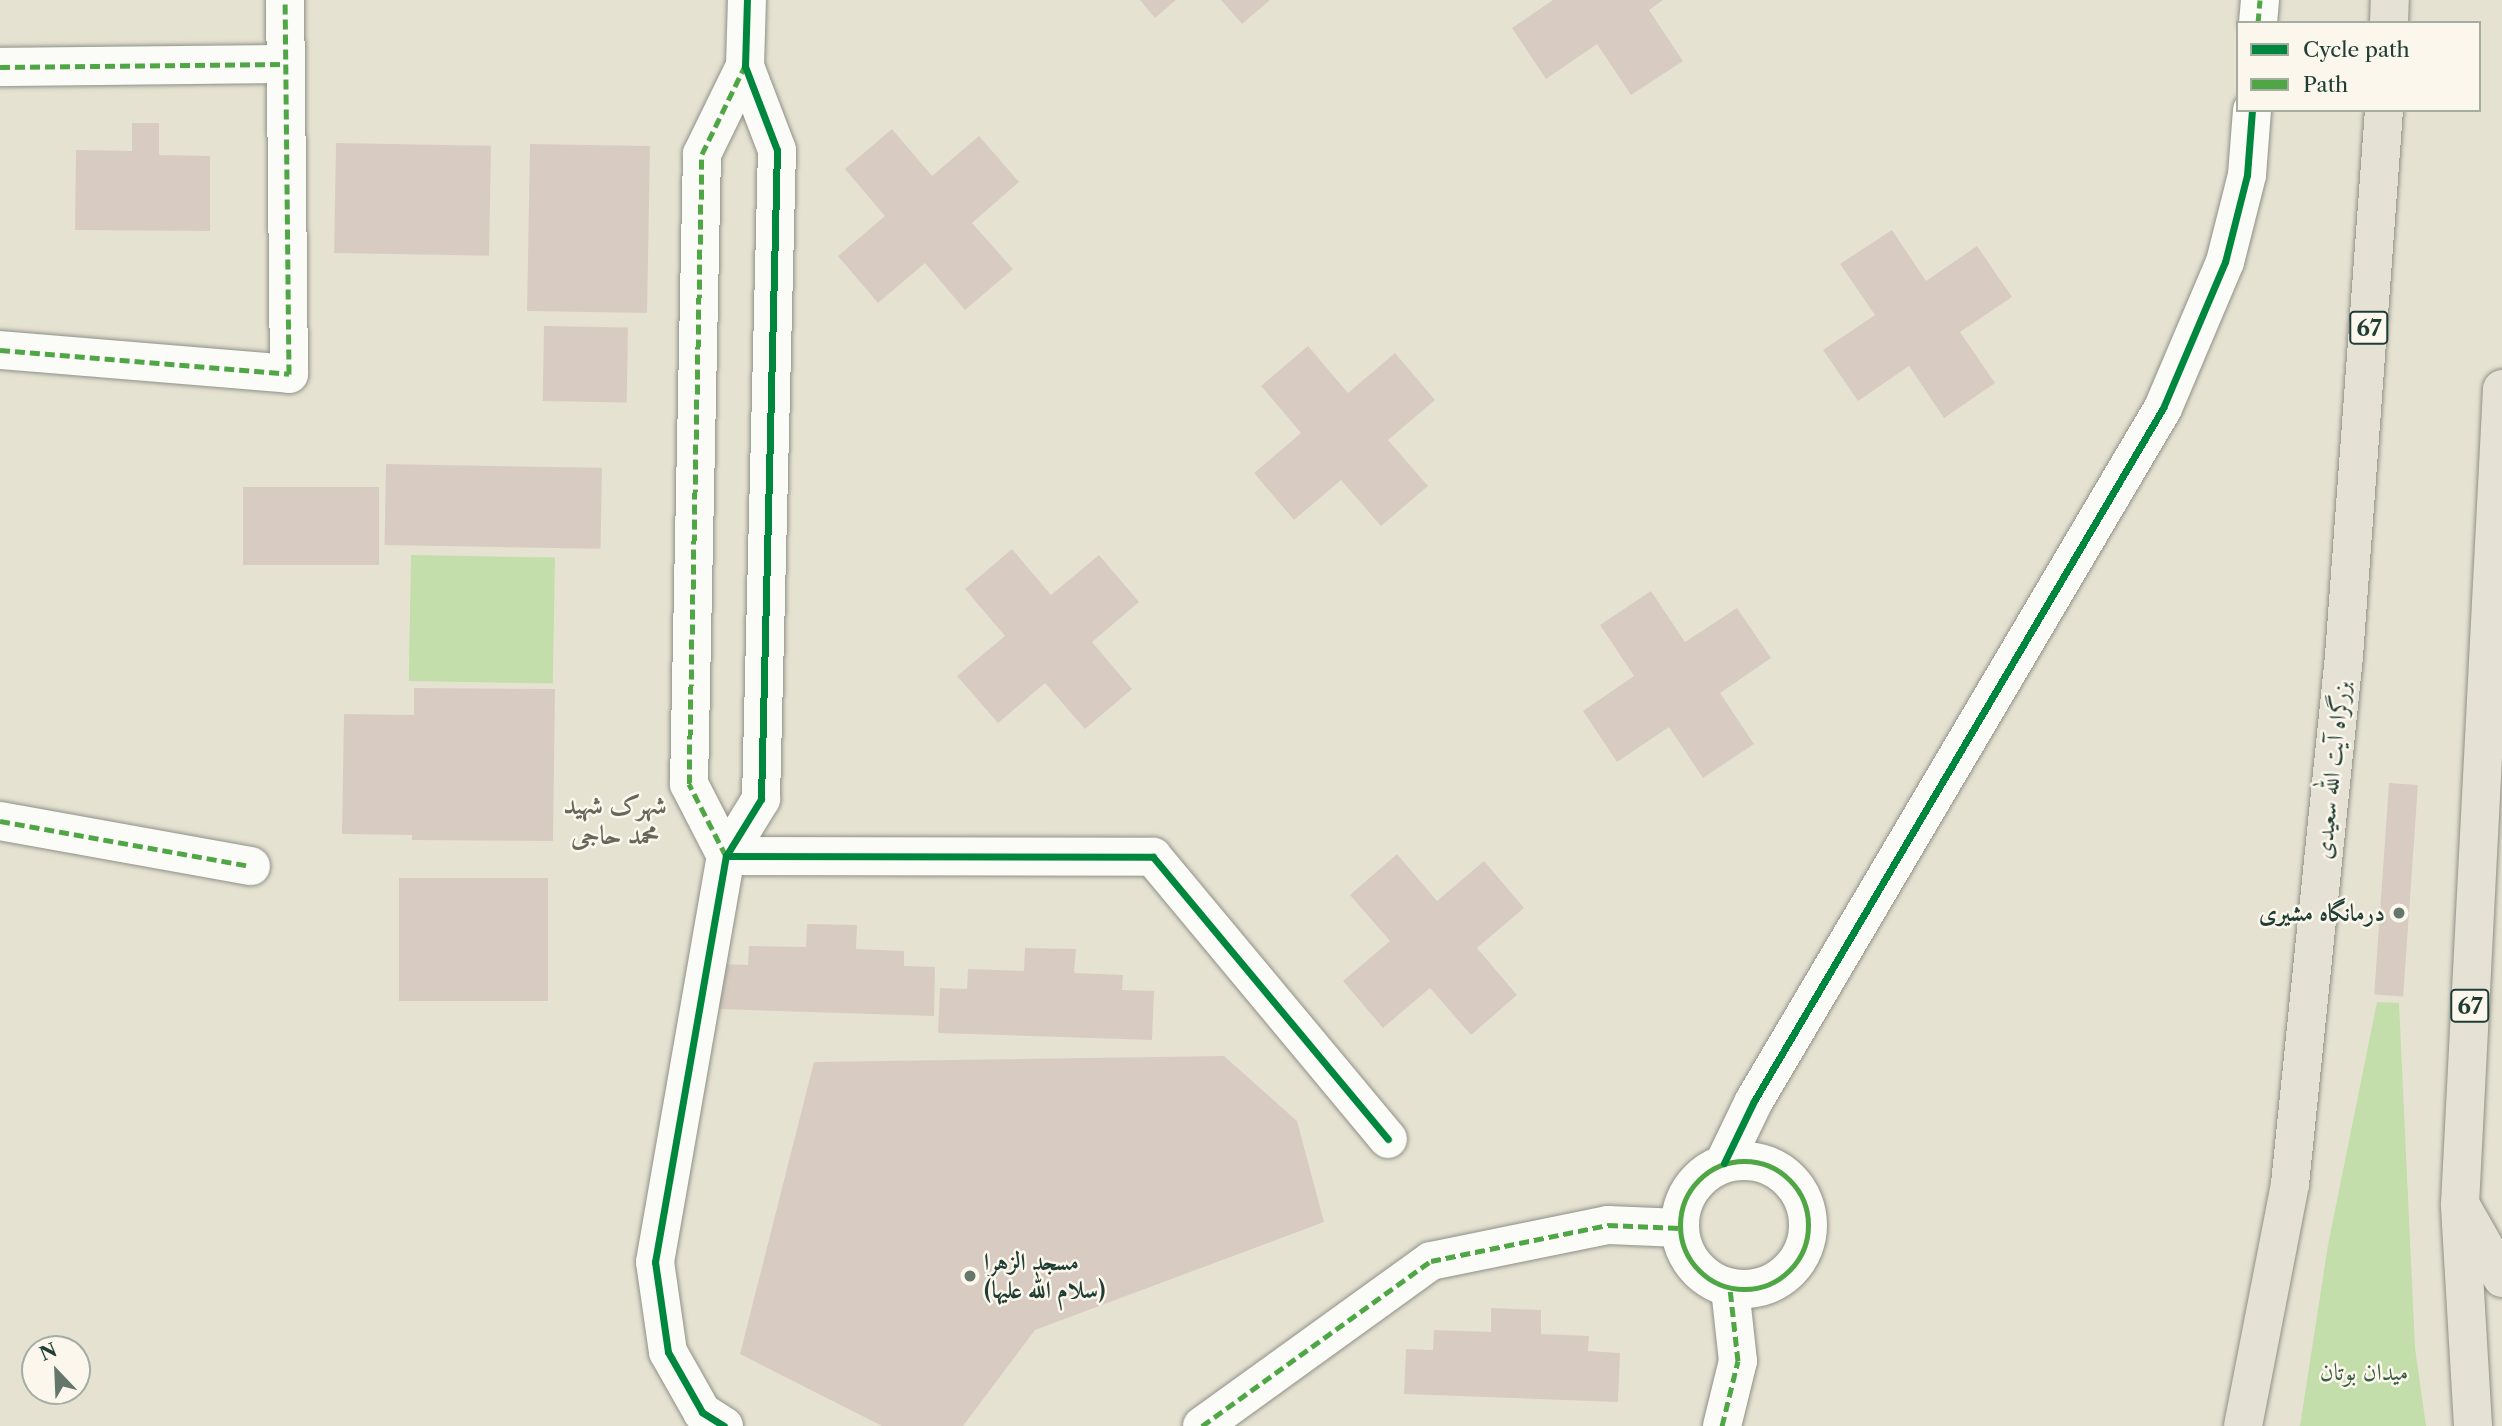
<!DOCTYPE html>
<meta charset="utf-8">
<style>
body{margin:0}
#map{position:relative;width:2502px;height:1426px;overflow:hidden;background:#e6e2d2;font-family:"Libre Caslon Text",Amiri,serif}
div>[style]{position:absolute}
.green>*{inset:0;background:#c3deaa;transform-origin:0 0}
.building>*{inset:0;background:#d8ccc2;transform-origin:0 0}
.roads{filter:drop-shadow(0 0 2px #8e9187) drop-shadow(0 0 2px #8e9187)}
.minor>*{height:38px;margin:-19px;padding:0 19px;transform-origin:19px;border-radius:19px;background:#fbfbf8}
.minor>.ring{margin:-19px;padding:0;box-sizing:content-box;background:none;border:38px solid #fbfbf8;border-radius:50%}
.major>*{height:38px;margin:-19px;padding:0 19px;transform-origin:19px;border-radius:19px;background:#e5e1d4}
.highway>*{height:38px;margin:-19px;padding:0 19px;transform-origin:19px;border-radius:19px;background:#e5e1d4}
.quiet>*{height:5px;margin-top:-2.5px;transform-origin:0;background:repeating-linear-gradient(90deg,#4fa644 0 10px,transparent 0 15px)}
.quiet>.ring{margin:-2.5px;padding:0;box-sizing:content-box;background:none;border:5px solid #4fa644;border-radius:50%}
.cycleway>*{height:7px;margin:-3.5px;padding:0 3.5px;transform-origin:3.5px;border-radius:3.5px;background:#00873e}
.dots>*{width:19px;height:19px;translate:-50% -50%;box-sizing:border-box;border:4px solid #fbf7ec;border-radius:50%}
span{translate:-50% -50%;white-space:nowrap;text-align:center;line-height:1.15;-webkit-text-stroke:5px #fbf7ec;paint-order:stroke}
.shield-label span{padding:2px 5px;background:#fbf7ec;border:2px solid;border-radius:5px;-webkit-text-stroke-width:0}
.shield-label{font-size:23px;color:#1f3d34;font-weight:700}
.street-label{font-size:24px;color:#1f3d34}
.poi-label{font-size:24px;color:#1f3d34;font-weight:700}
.right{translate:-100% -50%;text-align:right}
.left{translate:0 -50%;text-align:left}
.park-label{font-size:24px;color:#3a5d45}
.neighbourhood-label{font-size:26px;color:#66665b;font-weight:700}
.legend{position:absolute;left:2236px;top:21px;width:245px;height:91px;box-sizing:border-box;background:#fbf7ec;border:2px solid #a3ada2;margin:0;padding:9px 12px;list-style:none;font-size:21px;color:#1f3d34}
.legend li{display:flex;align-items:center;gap:14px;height:35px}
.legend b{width:35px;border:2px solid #a3ada2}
.north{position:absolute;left:21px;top:1335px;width:70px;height:70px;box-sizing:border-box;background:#fbf7ec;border:2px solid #a3ada2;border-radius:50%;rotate:337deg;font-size:19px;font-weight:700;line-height:28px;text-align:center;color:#1f3d34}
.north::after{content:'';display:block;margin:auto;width:24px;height:32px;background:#65776b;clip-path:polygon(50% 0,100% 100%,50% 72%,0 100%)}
</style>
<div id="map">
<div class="green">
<div style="left:411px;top:555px;width:144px;height:126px;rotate:1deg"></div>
<div style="clip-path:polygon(2377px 1002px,2399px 1003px,2415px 1348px,2426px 1426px,2300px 1426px,2328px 1245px)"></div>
</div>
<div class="building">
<div style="clip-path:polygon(1140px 0,1176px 0,1155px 18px)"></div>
<div style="clip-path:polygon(1221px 0,1270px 0,1242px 24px)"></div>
<div style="clip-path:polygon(1553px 0,1663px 0,1649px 10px,1683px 61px,1631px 95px,1597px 44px,1546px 79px,1512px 28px)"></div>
<div style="clip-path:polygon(132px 123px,159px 123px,159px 155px,210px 156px,210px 231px,75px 230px,76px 150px,132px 151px)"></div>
<div style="clip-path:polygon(892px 129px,932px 176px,979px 136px,1019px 182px,972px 223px,1013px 269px,965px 310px,925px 263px,878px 303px,838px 256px,885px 216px,845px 169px)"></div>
<div style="left:336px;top:143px;width:155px;height:110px;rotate:1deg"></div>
<div style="left:530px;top:144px;width:120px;height:167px;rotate:1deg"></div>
<div style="clip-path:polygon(1892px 230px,1926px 281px,1977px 246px,2012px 297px,1960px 332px,1995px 383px,1944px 418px,1909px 366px,1858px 401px,1823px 350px,1875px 315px,1840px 264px)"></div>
<div style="left:544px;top:326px;width:84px;height:75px;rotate:1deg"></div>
<div style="clip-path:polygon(1308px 346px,1348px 393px,1395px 353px,1435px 400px,1388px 440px,1428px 486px,1381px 526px,1341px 480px,1294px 520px,1254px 473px,1301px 433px,1261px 386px)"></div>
<div style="left:386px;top:464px;width:216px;height:81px;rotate:1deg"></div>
<div style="left:243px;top:487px;width:136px;height:78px"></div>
<div style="clip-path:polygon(1012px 549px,1051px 595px,1099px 555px,1139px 602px,1092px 642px,1132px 689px,1085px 729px,1045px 683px,998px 723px,957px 676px,1005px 636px,965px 589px)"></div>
<div style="clip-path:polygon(1651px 591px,1685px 642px,1737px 608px,1771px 658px,1720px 693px,1754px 744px,1703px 778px,1669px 727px,1617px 762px,1583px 711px,1634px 676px,1600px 625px)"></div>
<div style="clip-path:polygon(414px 688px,555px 689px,553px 841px,412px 840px,412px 835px,342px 834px,344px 714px,414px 715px)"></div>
<div style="left:2389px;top:783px;width:29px;height:212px;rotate:4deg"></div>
<div style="clip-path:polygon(1397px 854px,1437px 901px,1484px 861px,1524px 908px,1477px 948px,1517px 995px,1471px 1035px,1430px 988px,1383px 1028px,1343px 981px,1390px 941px,1350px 895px)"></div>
<div style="left:399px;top:878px;width:149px;height:123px"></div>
<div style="clip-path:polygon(807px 924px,857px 925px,856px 949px,904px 951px,904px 966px,935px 967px,934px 1016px,719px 1009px,721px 964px,748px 965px,749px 946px,806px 947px)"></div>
<div style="clip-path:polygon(1025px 948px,1076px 949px,1074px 973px,1123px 975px,1122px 990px,1154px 991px,1152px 1040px,938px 1033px,940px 988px,967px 989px,968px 969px,1024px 971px)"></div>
<div style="clip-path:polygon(1224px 1056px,1297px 1121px,1324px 1222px,1035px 1330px,963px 1426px,882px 1426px,740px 1354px,814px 1062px)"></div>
<div style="clip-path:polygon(1491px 1308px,1541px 1310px,1541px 1334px,1589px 1336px,1588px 1351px,1620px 1353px,1618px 1402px,1404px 1394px,1406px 1349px,1433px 1350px,1434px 1330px,1491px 1332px)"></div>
</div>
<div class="roads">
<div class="minor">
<div style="left:2258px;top:23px;width:23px;rotate:-85deg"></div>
<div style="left:0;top:67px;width:285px;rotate:-0.6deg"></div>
<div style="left:0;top:350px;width:290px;rotate:4.7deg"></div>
<div style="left:289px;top:374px;width:374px;rotate:-90.6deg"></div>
<div style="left:0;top:821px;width:255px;rotate:10.2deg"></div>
<div style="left:726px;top:856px;width:81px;rotate:-117.2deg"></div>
<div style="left:689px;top:784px;width:630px;rotate:-88.82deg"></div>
<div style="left:702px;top:154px;width:98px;rotate:-64deg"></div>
<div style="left:726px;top:856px;width:427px;rotate:0.1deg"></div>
<div style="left:1153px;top:857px;width:367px;rotate:50.2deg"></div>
<div class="ring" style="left:1680px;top:1161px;width:90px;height:90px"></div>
<div style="left:1724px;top:1163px;width:69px;rotate:-64.2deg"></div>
<div style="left:1754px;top:1101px;width:805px;rotate:-59.45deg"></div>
<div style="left:2163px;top:408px;width:159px;rotate:-67deg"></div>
<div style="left:2225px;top:262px;width:90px;rotate:-75.8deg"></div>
<div style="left:2247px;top:175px;width:65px;rotate:-85.6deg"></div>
<div style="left:724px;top:1426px;width:26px;rotate:-148deg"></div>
<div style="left:702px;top:1412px;width:69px;rotate:-119.5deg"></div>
<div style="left:668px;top:1352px;width:91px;rotate:-98.2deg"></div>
<div style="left:655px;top:1262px;width:412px;rotate:-80.1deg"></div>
<div style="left:726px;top:856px;width:67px;rotate:-58.4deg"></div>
<div style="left:761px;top:799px;width:649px;rotate:-88.59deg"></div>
<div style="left:777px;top:150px;width:90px;rotate:-110.9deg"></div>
<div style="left:745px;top:66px;width:66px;rotate:-88.3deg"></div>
<div style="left:1202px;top:1426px;width:282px;rotate:-35.8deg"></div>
<div style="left:1431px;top:1261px;width:181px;rotate:-11.5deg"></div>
<div style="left:1608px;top:1225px;width:72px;rotate:2.4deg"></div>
<div style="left:1722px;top:1426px;width:67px;rotate:-76.2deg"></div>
<div style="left:1738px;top:1361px;width:73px;rotate:-96.3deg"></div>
</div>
<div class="major">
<div style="left:2460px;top:1204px;width:85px;rotate:60.4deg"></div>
</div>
<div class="highway">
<div style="left:2389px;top:23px;width:23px;rotate:-88deg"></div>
<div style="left:2243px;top:1426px;width:247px;rotate:-79deg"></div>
<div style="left:2290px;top:1184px;width:531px;rotate:-84.16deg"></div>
<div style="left:2344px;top:656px;width:547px;rotate:-85.81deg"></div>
<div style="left:2473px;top:1426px;width:222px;rotate:-93.4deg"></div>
<div style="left:2460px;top:1204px;width:816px;rotate:-87.05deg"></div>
</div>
</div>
<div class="quiet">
<div style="left:2258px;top:23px;width:23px;rotate:-85deg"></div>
<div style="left:0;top:67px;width:285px;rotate:-0.6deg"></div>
<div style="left:0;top:350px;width:290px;rotate:4.7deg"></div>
<div style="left:289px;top:374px;width:374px;rotate:-90.6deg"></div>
<div style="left:0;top:821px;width:255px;rotate:10.2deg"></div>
<div style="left:726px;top:856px;width:81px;rotate:-117.2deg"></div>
<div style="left:689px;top:784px;width:630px;rotate:-88.82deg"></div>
<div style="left:702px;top:154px;width:98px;rotate:-64deg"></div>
<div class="ring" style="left:1680px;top:1161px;width:123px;height:123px"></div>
<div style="left:1202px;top:1426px;width:282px;rotate:-35.8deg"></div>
<div style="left:1431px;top:1261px;width:181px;rotate:-11.5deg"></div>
<div style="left:1608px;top:1225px;width:72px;rotate:2.4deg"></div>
<div style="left:1722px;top:1426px;width:67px;rotate:-76.2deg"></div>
<div style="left:1738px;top:1361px;width:73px;rotate:-96.3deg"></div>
</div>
<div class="cycleway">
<div style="left:726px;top:856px;width:427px;rotate:0.1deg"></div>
<div style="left:1153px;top:857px;width:367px;rotate:50.2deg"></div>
<div style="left:1724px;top:1163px;width:69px;rotate:-64.2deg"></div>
<div style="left:1754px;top:1101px;width:805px;rotate:-59.45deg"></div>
<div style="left:2163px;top:408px;width:159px;rotate:-67deg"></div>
<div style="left:2225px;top:262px;width:90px;rotate:-75.8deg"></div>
<div style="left:2247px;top:175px;width:65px;rotate:-85.6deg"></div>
<div style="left:724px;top:1426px;width:26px;rotate:-148deg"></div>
<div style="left:702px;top:1412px;width:69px;rotate:-119.5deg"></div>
<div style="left:668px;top:1352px;width:91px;rotate:-98.2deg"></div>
<div style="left:655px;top:1262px;width:412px;rotate:-80.1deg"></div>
<div style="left:726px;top:856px;width:67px;rotate:-58.4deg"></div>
<div style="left:761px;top:799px;width:649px;rotate:-88.59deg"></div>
<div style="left:777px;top:150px;width:90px;rotate:-110.9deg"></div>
<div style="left:745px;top:66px;width:66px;rotate:-88.3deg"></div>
</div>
<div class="dots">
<div style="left:2399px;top:913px;background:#65776b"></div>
<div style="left:970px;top:1276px;background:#65776b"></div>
</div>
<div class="shield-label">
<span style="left:2369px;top:328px">67</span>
<span style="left:2470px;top:1006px">67</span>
</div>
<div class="street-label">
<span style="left:2332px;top:770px;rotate:-84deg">بزرگراه آیت الله سعیدی</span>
</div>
<div class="poi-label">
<span class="right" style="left:2385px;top:913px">درمانگاه مشیری</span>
<span class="left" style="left:984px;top:1276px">مسجد الزهرا<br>(سلام الله علیها)</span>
</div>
<div class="park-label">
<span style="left:2364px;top:1372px">میدان بوتان</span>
</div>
<div class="neighbourhood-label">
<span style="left:615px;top:821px">شهرک شهید<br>محمد حاجی</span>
</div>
<ul class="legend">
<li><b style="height:9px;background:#00873e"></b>Cycle path</li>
<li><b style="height:9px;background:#4fa644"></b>Path</li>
</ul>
<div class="north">N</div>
</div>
